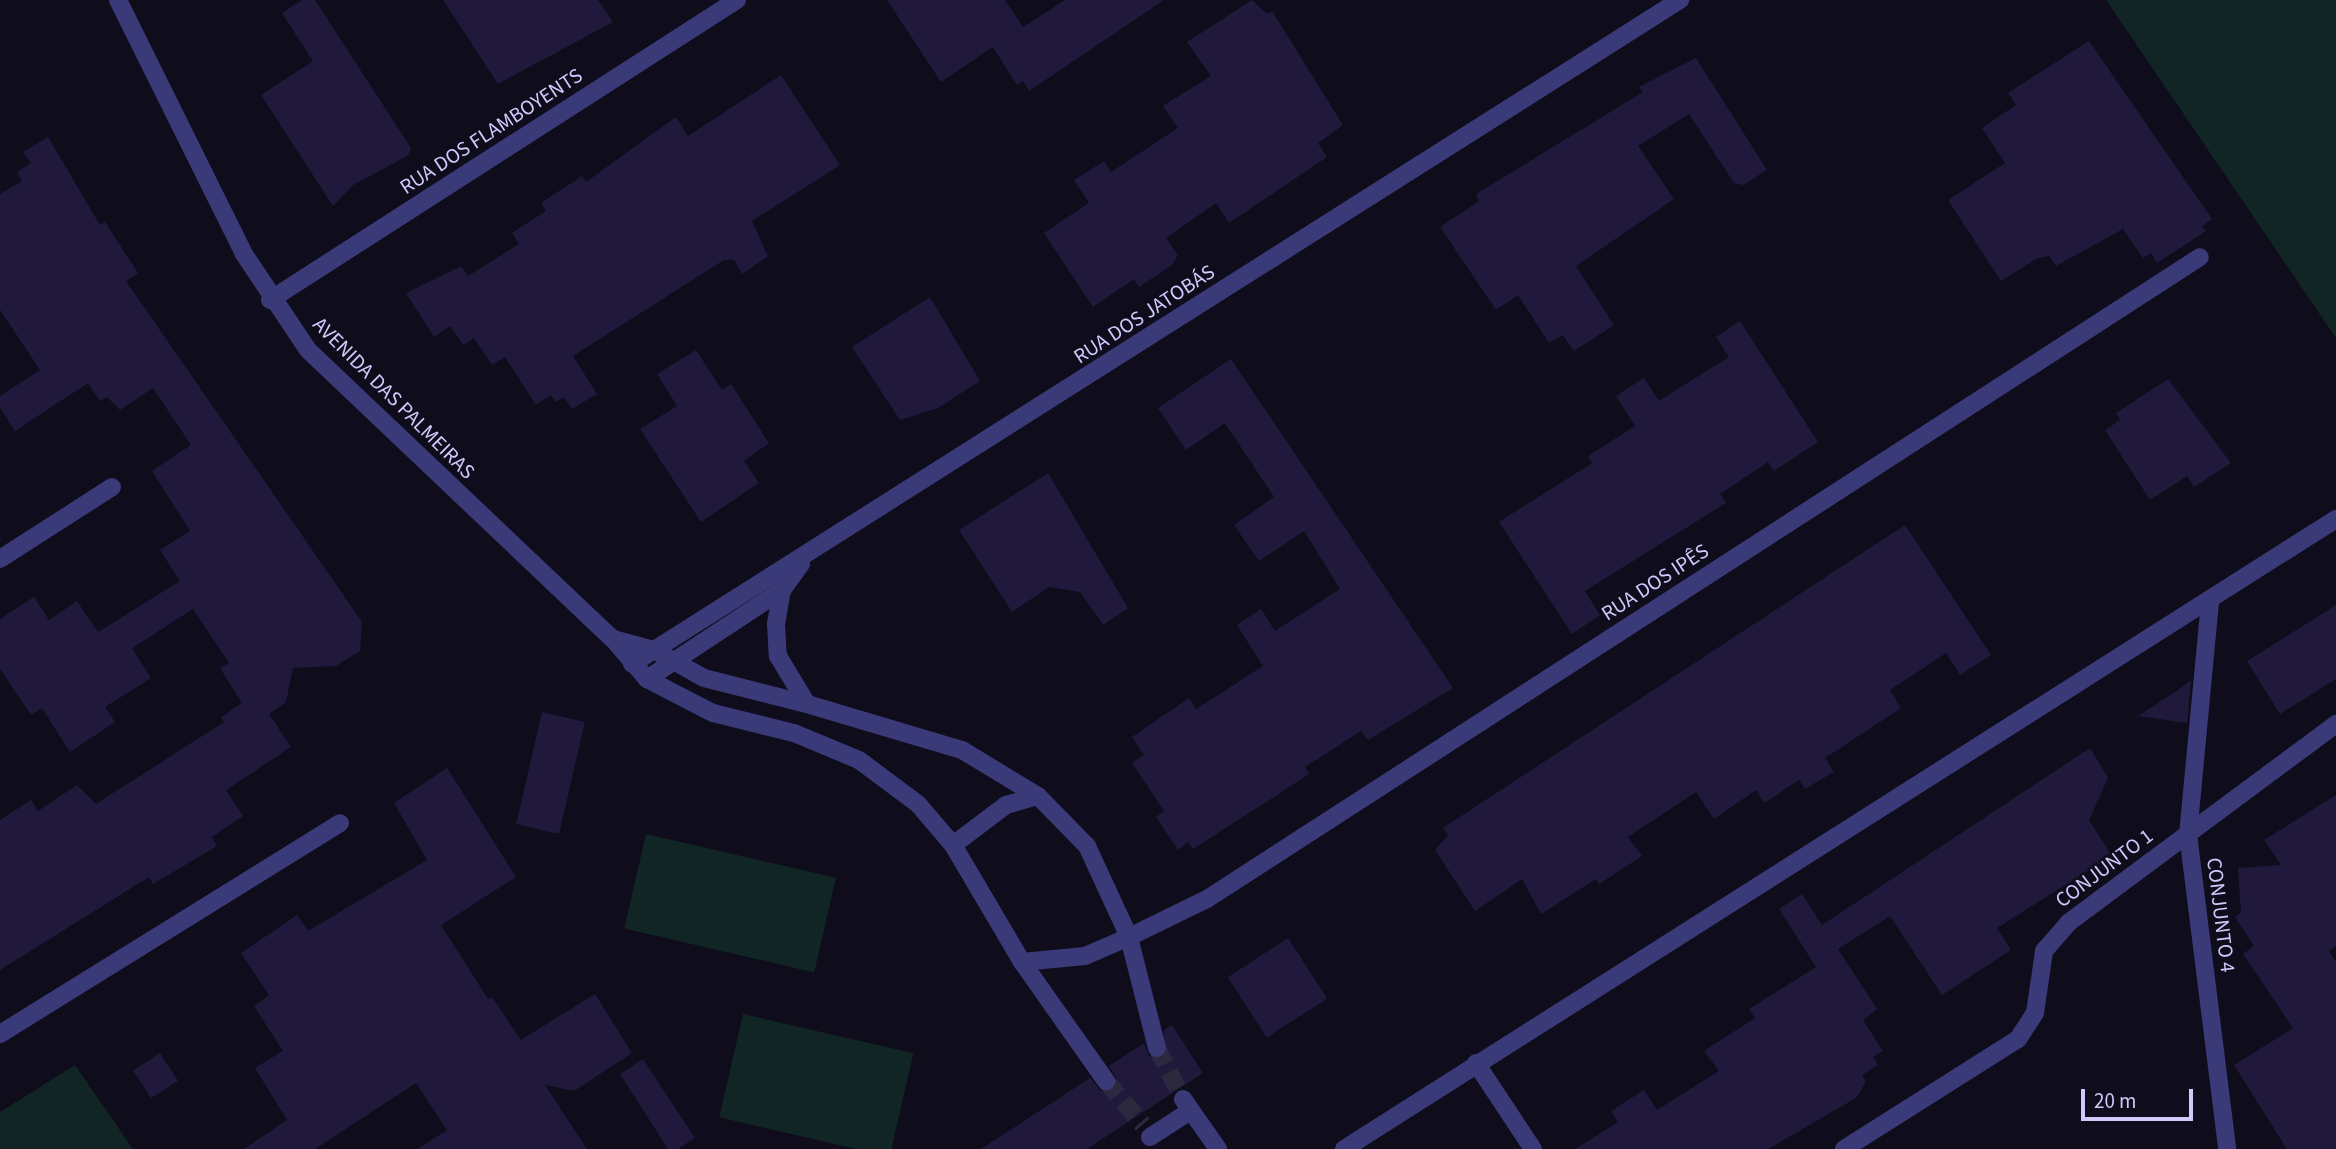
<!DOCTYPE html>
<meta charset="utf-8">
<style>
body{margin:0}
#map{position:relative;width:2336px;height:1149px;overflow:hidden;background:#0f0c1c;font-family:"Source Sans 3",sans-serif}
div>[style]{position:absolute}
.green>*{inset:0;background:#102524;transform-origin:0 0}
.building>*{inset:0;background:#20193c;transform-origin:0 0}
.minor-tunnel>*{height:18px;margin-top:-9px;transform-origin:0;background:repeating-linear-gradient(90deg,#2c283e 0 18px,transparent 0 27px)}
.minor>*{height:18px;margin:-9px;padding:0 9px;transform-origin:9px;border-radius:9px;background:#3b3a79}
span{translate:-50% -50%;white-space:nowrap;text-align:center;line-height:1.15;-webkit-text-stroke:5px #0f0c1c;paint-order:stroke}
.street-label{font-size:21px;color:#cfcafc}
.scale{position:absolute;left:2081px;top:1089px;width:112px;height:32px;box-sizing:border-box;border:4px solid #cfcafc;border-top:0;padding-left:9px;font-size:21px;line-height:24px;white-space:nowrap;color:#cfcafc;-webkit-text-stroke:5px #0f0c1c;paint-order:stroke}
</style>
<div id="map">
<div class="green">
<div style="clip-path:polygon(2106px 0,2336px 0,2336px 338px)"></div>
<div style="left:646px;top:834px;width:195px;height:97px;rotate:13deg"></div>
<div style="left:743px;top:1014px;width:175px;height:106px;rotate:13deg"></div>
<div style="clip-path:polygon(75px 1065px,133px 1149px,0 1149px,0 1112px)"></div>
</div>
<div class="building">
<div style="clip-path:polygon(302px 0,315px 0,411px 148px,409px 155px,353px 185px,333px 206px,261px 95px,313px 61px,282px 13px)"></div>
<div style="clip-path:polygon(443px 0,598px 0,613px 22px,498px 84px)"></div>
<div style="clip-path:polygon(887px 0,1005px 0,1023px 27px,1065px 0,1164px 0,1029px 91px,1023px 81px,1017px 85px,993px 47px,941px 82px)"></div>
<div style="clip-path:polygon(1252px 0,1267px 14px,1272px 11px,1343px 125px,1318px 143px,1327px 157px,1229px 223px,1216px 203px,1166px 238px,1178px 255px,1172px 265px,1139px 287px,1134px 279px,1093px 307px,1044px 233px,1089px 203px,1074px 180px,1104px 161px,1111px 172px,1178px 128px,1163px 106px,1211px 76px,1187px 42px)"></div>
<div style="clip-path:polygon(2089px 41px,2212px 219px,2202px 226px,2206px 231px,2157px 263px,2151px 253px,2143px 258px,2123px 229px,2056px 266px,2049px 256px,2036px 259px,2001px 281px,1948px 200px,2005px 163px,1982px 128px,2016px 105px,2008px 93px)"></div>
<div style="clip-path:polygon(1696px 58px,1767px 170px,1743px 185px,1734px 183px,1689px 114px,1638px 146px,1674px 199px,1576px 266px,1614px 325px,1574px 351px,1563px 335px,1549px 343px,1518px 295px,1496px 310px,1440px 227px,1479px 201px,1476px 194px,1643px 92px,1639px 87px)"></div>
<div style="clip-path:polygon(781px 75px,840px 165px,752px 221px,768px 256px,742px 274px,734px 260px,724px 260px,573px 356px,597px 394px,572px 409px,564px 397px,556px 402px,551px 395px,536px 405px,505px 357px,492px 365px,474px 338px,463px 345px,450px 326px,434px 337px,406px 293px,461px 266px,468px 276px,519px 244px,512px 233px,546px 211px,541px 203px,582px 176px,586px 182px,676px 117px,688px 136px)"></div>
<div style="clip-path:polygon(48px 137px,100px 225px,105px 222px,138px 273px,126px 281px,362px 622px,360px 651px,336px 666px,293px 668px,286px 702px,269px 714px,291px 747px,226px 790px,243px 816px,212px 837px,217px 846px,153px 884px,149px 877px,0 970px,0 820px,31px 800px,38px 811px,77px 785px,96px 804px,224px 722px,221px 717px,242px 703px,220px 668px,229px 663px,193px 609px,132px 648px,151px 678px,105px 707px,115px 722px,70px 752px,42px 708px,31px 715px,0 669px,0 619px,34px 597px,49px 620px,77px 601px,98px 632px,180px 581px,160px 550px,190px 531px,152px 471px,191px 445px,153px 388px,120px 410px,107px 397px,100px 401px,88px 383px,15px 431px,0 408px,0 396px,40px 370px,0 310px,0 194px,22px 181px,17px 172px,31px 163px,23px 152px)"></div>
<div style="clip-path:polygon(930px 297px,980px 381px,938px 408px,900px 420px,852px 347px)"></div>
<div style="clip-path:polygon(1740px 321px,1818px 442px,1774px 471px,1768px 462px,1720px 494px,1726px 503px,1585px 591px,1600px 615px,1572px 634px,1499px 522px,1592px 463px,1588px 456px,1635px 426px,1616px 396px,1644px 378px,1659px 401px,1729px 357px,1716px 337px)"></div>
<div style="clip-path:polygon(696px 350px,722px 390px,731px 384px,769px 443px,744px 461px,759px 483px,701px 522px,640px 429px,677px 406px,657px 374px)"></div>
<div style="clip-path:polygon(1231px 359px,1453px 688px,1368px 740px,1361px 731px,1305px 767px,1309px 774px,1277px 795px,1193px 849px,1188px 842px,1178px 850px,1156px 817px,1164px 811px,1132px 763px,1144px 755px,1132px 737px,1189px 698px,1196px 709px,1263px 666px,1237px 625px,1261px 609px,1275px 631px,1340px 589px,1304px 531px,1259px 561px,1234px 525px,1274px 497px,1225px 423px,1186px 450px,1158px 408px)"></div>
<div style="clip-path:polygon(2168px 379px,2231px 463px,2194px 487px,2187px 476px,2150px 500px,2105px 430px,2120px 420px,2116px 413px)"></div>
<div style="clip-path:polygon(1048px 473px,1128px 608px,1103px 625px,1080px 592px,1049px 587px,1012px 612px,959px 530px)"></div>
<div style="clip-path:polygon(1905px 525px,1991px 655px,1960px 675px,1946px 653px,1890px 690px,1901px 708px,1825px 758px,1834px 772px,1805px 789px,1799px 780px,1764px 803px,1756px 790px,1714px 819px,1696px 792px,1628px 837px,1642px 856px,1599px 884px,1596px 879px,1541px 914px,1522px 879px,1475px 911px,1435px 850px,1448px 835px,1443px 828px)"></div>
<div style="clip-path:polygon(2336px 605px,2336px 679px,2280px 714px,2247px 661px)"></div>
<div style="clip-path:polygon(2191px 680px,2187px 723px,2138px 716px,2175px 692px)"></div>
<div style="left:542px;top:712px;width:44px;height:115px;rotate:13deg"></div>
<div style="clip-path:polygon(2090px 748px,2108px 778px,2089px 820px,2112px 856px,1997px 928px,2011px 950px,1942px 995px,1890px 916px,1838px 949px,1877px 1009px,1863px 1020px,1883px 1051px,1873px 1057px,1878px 1065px,1862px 1075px,1866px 1082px,1856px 1098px,1768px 1149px,1575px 1149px,1618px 1122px,1611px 1111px,1644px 1090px,1657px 1110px,1719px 1071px,1704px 1051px,1755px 1018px,1749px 1009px,1816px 967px,1779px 909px,1802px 894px,1822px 925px)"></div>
<div style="clip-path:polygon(447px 768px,516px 877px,441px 925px,488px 999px,492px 997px,521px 1040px,595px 994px,632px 1053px,574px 1091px,545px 1085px,587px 1149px,418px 1149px,447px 1130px,416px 1083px,315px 1149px,244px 1149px,287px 1120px,255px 1068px,283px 1051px,254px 1006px,269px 995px,241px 953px,297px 915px,308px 931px,427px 860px,394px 803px)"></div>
<div style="clip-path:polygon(2336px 795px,2336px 946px,2329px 951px,2336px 961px,2336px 1149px,2287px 1149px,2234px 1065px,2293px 1028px,2243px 954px,2254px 946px,2235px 917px,2241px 913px,2238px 868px,2281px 865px,2264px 840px)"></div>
<div style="left:1288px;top:938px;width:72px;height:72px;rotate:57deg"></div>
<div style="clip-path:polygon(1172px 1025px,1203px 1073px,1087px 1149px,981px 1149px,1090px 1078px,1101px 1091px,1112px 1091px,1117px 1079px,1109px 1066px,1144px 1043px,1149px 1056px,1164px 1057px,1164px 1030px)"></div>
<div style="left:160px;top:1053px;width:33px;height:32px;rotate:57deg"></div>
<div style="clip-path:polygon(643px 1059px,695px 1138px,678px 1149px,668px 1149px,620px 1074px)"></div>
</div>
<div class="minor-tunnel">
<div style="left:1157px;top:1048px;width:57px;rotate:63deg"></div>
<div style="left:1106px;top:1081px;width:57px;rotate:49.9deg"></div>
</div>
<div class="minor">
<div style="left:118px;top:0;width:284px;rotate:63.6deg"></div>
<div style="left:244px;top:254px;width:115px;rotate:56.3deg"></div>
<div style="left:308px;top:350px;width:420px;rotate:43.5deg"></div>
<div style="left:613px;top:639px;width:52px;rotate:49.6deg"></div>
<div style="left:647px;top:679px;width:74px;rotate:27.3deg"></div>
<div style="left:713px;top:713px;width:83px;rotate:13.9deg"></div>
<div style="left:794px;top:733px;width:70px;rotate:22.6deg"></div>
<div style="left:859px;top:760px;width:74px;rotate:36.7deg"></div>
<div style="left:918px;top:804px;width:54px;rotate:49.5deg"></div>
<div style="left:270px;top:300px;width:555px;rotate:-32.72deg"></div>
<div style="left:0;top:559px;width:133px;rotate:-32.7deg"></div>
<div style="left:801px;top:564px;width:32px;rotate:126deg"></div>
<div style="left:782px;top:590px;width:34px;rotate:100deg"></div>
<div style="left:776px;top:623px;width:33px;rotate:87deg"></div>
<div style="left:778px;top:656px;width:56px;rotate:58.9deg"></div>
<div style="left:807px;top:704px;width:162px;rotate:16.5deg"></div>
<div style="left:962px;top:750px;width:89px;rotate:31.2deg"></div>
<div style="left:1038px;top:796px;width:70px;rotate:45.6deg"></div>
<div style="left:1087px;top:846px;width:100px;rotate:65.2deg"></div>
<div style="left:1129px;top:937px;width:48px;rotate:156.6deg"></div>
<div style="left:1085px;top:956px;width:63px;rotate:174.6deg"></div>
<div style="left:1022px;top:962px;width:136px;rotate:-120.5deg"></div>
<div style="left:953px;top:845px;width:66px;rotate:-37deg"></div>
<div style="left:1006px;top:805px;width:33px;rotate:-16deg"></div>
<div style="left:2210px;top:602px;width:233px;rotate:95.4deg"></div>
<div style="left:2188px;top:834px;width:317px;rotate:82.9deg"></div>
<div style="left:613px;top:639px;width:42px;rotate:15deg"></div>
<div style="left:654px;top:650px;width:57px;rotate:29.2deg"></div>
<div style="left:704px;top:678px;width:106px;rotate:14.2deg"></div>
<div style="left:632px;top:664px;width:1241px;rotate:-32.36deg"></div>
<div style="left:647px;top:679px;width:162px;rotate:-33.4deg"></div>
<div style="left:1022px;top:962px;width:146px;rotate:54.8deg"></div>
<div style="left:0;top:1034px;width:400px;rotate:-31.8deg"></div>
<div style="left:1157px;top:1048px;width:114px;rotate:-104.2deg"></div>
<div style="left:1129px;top:937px;width:87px;rotate:-26deg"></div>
<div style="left:1207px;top:899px;width:1182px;rotate:-32.88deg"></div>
<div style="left:1476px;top:1063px;width:103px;rotate:56.5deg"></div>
<div style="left:1183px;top:1099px;width:61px;rotate:55deg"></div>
<div style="left:1150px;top:1137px;width:48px;rotate:-33deg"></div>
<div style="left:1344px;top:1149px;width:1175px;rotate:-32.42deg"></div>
<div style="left:1844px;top:1149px;width:206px;rotate:-32.3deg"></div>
<div style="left:2018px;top:1039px;width:31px;rotate:-57deg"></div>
<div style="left:2035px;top:1013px;width:63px;rotate:-81.7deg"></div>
<div style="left:2044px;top:951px;width:37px;rotate:-49deg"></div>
<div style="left:2068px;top:923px;width:334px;rotate:-36.6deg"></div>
</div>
<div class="street-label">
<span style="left:491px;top:131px;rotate:-33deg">RUA DOS FLAMBOYENTS</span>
<span style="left:1144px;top:314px;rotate:-33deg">RUA DOS JATOBÁS</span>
<span style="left:394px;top:398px;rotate:45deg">AVENIDA DAS PALMEIRAS</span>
<span style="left:1655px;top:582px;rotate:-33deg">RUA DOS IPÊS</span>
<span style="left:2104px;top:868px;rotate:-37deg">CONJUNTO 1</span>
<span style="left:2221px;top:915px;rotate:83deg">CONJUNTO 4</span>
</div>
<div class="scale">20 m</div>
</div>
